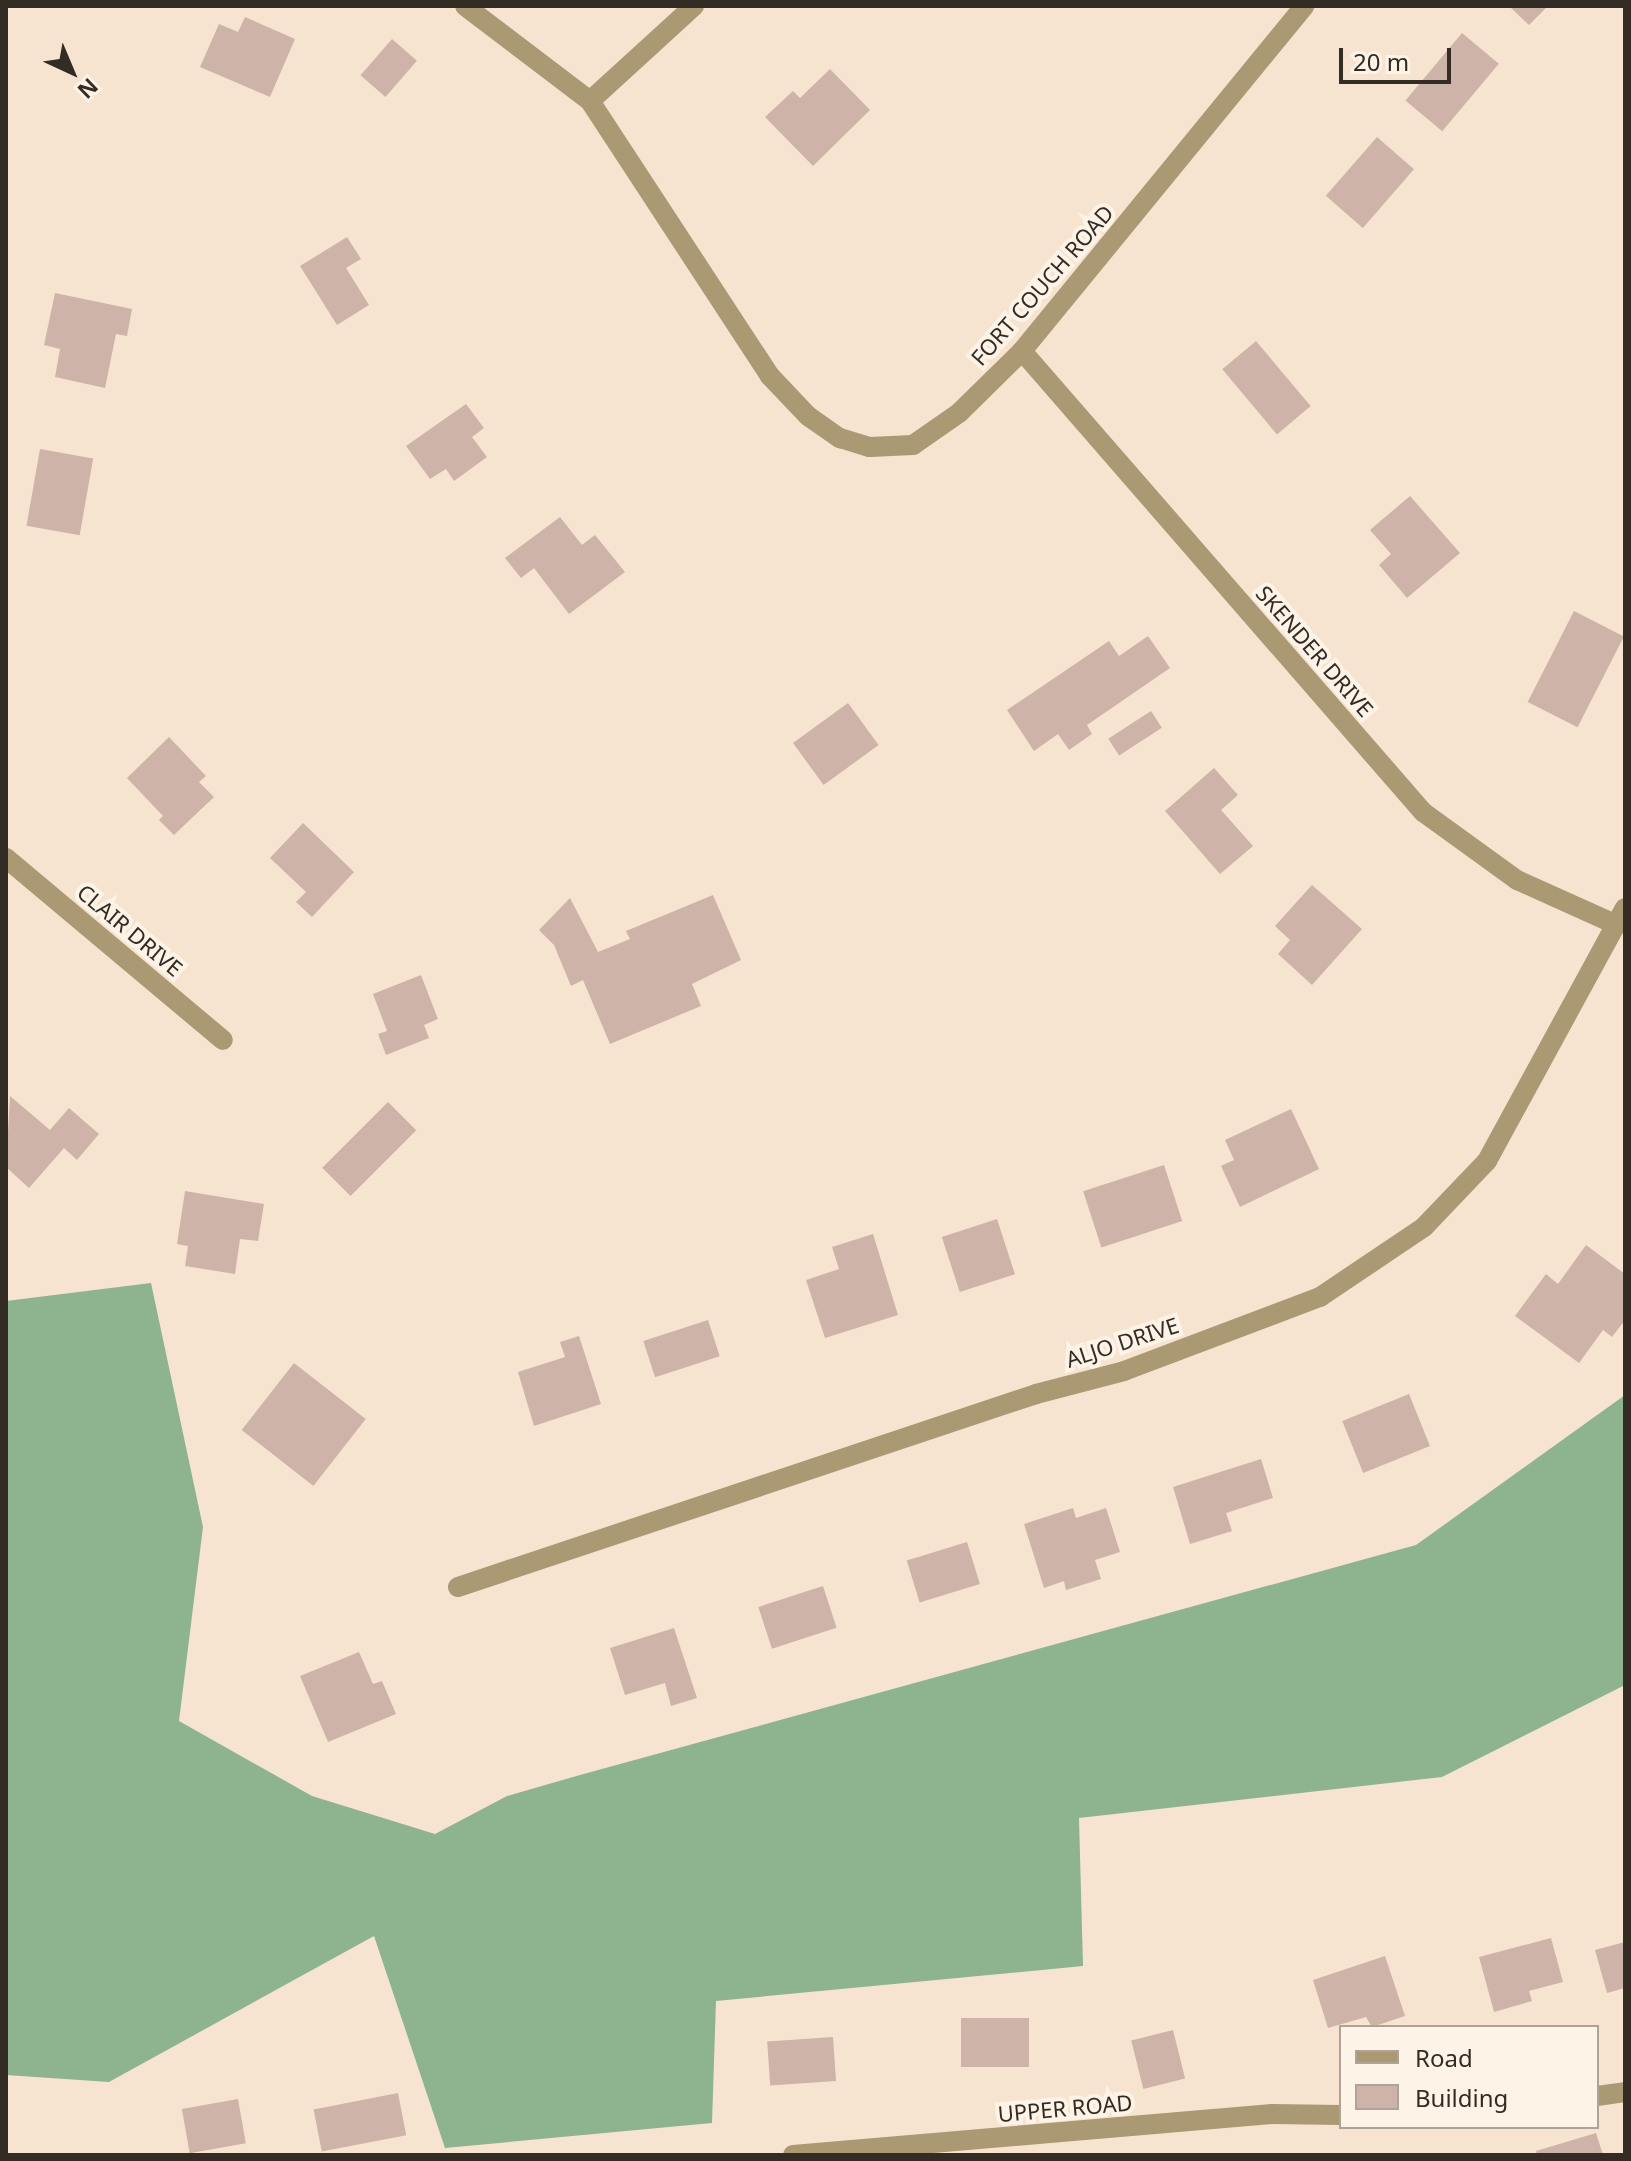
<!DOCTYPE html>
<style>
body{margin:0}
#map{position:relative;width:1631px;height:2161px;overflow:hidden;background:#f7e4d0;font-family:"Noto Sans",sans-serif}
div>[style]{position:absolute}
.forest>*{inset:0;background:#8eb48f}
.building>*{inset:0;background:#cdb3a8;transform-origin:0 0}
.minor>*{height:20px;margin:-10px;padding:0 10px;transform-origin:10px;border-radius:10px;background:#ab9973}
span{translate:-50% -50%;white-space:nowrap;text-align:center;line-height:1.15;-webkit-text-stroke:8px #fef3e7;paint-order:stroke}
.street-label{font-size:22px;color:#332c24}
.frame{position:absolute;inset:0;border:8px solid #332c24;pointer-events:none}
.legend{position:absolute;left:1339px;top:2025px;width:260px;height:104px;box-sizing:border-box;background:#fef3e7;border:2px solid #ada399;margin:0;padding:10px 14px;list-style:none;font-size:24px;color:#332c24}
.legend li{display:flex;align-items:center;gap:16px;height:40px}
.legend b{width:40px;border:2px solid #ada399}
.north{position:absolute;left:32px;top:32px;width:80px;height:80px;-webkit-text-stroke:6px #fef3e7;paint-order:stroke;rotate:136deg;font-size:22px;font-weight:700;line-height:32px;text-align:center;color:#332c24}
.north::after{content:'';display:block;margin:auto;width:28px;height:36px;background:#332c24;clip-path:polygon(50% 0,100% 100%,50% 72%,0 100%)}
.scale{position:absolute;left:1339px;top:48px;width:112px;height:36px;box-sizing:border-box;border:4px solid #332c24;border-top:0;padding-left:10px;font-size:24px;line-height:28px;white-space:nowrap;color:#332c24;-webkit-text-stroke:6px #fef3e7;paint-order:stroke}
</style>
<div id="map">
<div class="forest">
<div style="clip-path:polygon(151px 1283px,203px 1527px,179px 1721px,312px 1796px,435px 1834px,507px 1796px,580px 1775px,1416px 1545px,1625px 1395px,1625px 1685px,1442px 1777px,1079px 1818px,1083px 1966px,716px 2001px,712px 2123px,445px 2148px,374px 1936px,109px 2082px,6px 2075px,6px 1301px)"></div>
</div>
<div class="building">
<div style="clip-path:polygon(1509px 6px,1548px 6px,1529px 25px)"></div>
<div style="clip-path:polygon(245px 17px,295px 39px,270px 97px,200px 67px,219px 24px,238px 32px)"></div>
<div style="left:1462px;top:33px;width:48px;height:88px;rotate:40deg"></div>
<div style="left:392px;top:39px;width:33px;height:48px;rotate:41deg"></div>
<div style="clip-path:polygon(830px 69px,870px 110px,813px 166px,765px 117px,793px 91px,800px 98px)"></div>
<div style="left:1377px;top:137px;width:49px;height:78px;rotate:41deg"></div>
<div style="clip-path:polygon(347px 237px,361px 259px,346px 268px,369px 305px,337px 325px,300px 266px)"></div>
<div style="clip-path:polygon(55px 293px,132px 309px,127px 336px,116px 334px,105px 388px,55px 377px,60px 349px,44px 345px)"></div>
<div style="left:1256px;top:341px;width:85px;height:44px;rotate:50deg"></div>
<div style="clip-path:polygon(466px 404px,484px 428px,472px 437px,487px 457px,454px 481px,446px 469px,430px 479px,406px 446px)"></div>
<div style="left:40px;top:449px;width:54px;height:78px;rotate:10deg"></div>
<div style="clip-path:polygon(1410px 496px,1460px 553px,1407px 598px,1379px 565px,1391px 554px,1370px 530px)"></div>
<div style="clip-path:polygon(560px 517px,582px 545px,595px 535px,625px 572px,569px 614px,534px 568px,521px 578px,505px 558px)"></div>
<div style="left:1574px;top:611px;width:56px;height:102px;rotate:27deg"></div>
<div style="clip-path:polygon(1148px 636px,1170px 668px,1087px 725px,1092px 734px,1069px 750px,1058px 734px,1034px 751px,1007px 710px,1109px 641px,1119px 656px)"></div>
<div style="left:848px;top:703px;width:52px;height:68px;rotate:54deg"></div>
<div style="left:1151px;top:711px;width:20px;height:51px;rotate:57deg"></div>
<div style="clip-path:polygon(169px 737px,206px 776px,199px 782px,214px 797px,174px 835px,159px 820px,163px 816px,127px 778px)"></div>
<div style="clip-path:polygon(1214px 768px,1238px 795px,1221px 810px,1253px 846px,1220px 874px,1165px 811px)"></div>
<div style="clip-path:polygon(303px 823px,354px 872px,312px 917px,296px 902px,306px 892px,270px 858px)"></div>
<div style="clip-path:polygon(1312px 885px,1362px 929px,1312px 985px,1278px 954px,1290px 940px,1275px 926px)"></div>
<div style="clip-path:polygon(713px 895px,741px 960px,692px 984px,701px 1006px,610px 1044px,583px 980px,571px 986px,554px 945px,539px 930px,570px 898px,598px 952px,630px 939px,626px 931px)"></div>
<div style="clip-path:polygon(421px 975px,438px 1019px,424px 1025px,429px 1038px,386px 1055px,378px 1034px,387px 1031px,373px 994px)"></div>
<div style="clip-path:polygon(10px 1096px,50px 1130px,69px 1108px,99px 1134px,77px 1160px,64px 1148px,29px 1188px,6px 1167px)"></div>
<div style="left:388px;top:1102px;width:40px;height:93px;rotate:45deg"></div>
<div style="clip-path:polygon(1291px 1109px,1319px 1169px,1240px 1207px,1221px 1166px,1234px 1160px,1225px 1140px)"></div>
<div style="left:1164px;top:1165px;width:59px;height:85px;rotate:72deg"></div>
<div style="clip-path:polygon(185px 1191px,264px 1204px,258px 1241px,240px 1239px,235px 1274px,185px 1266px,188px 1246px,177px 1244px)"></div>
<div style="left:997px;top:1219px;width:58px;height:58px;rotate:72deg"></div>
<div style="clip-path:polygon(873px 1234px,898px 1315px,825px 1338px,806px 1280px,839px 1269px,832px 1247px)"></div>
<div style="clip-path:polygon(1586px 1245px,1625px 1274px,1625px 1320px,1612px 1337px,1603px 1330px,1579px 1363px,1515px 1316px,1546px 1274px,1558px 1284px)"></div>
<div style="left:708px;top:1320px;width:38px;height:68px;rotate:72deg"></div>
<div style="clip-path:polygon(579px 1336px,601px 1404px,534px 1426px,518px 1372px,565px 1357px,560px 1342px)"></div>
<div style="left:294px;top:1363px;width:91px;height:85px;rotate:38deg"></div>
<div style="left:1409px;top:1394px;width:56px;height:72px;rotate:68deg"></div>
<div style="clip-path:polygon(1261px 1459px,1273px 1498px,1226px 1513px,1232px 1531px,1190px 1544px,1173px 1487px)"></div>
<div style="clip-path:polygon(1073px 1508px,1076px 1518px,1106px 1508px,1120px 1552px,1095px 1560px,1101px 1579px,1066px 1590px,1064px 1581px,1044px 1588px,1024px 1524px)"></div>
<div style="left:967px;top:1542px;width:44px;height:63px;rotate:73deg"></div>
<div style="left:823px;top:1586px;width:44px;height:68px;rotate:72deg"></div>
<div style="clip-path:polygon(674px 1628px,697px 1698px,671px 1706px,665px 1683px,625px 1695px,610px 1648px)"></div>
<div style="clip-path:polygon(359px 1652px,373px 1684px,382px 1681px,396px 1714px,328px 1742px,300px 1676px)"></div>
<div style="clip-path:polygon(1551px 1938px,1563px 1982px,1529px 1991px,1532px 2001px,1494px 2012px,1479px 1957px)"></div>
<div style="clip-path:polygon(1625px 1942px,1625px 1988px,1607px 1993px,1595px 1950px)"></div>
<div style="clip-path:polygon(1385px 1956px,1405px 2016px,1372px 2027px,1366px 2017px,1328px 2028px,1313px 1980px)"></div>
<div style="left:1029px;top:2018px;width:49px;height:68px;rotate:90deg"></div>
<div style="left:1173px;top:2030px;width:50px;height:43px;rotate:76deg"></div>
<div style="left:833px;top:2037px;width:44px;height:66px;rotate:86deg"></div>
<div style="left:398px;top:2093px;width:43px;height:86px;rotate:79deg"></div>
<div style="left:238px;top:2099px;width:45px;height:57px;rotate:80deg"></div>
<div style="clip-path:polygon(1596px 2133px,1603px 2155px,1537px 2155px,1536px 2151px)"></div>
</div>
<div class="minor">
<div style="left:465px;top:6px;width:157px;rotate:37.2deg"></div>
<div style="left:590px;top:101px;width:329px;rotate:56.8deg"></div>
<div style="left:770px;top:376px;width:55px;rotate:46.5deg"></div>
<div style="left:808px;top:416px;width:39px;rotate:35deg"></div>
<div style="left:840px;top:438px;width:31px;rotate:17deg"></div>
<div style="left:870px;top:447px;width:43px;rotate:-2.7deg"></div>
<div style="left:913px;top:445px;width:56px;rotate:-34.8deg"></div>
<div style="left:959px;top:413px;width:88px;rotate:-44.5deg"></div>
<div style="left:1022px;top:351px;width:446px;rotate:-50.7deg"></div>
<div style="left:590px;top:101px;width:141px;rotate:-42.4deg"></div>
<div style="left:1022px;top:351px;width:611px;rotate:48.98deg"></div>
<div style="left:1423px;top:812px;width:116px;rotate:35.9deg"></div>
<div style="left:1517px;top:880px;width:110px;rotate:24.2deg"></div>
<div style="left:6px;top:858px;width:283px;rotate:40deg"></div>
<div style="left:458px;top:1587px;width:609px;rotate:-18.46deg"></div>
<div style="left:1036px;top:1394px;width:91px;rotate:-14.6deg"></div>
<div style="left:1124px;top:1371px;width:210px;rotate:-20.7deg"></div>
<div style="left:1320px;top:1297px;width:125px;rotate:-33.9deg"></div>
<div style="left:1424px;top:1227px;width:91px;rotate:-46.3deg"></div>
<div style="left:1487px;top:1161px;width:288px;rotate:-61.4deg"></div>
<div style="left:1597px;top:2096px;width:28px;rotate:-8deg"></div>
<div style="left:793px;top:2155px;width:481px;rotate:-4.9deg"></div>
<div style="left:1272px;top:2114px;width:69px;rotate:0.8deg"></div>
</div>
<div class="street-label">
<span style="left:1042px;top:285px;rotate:-49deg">FORT COUCH ROAD</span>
<span style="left:1315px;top:651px;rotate:49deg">SKENDER DRIVE</span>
<span style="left:130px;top:930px;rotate:40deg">CLAIR DRIVE</span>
<span style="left:1122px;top:1342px;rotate:-18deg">ALJO DRIVE</span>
<span style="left:1065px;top:2108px;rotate:-5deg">UPPER ROAD</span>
</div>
<div class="frame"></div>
<ul class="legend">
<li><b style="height:10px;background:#ab9973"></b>Road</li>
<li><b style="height:22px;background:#cdb3a8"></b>Building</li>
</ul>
<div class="north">N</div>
<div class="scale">20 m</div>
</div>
